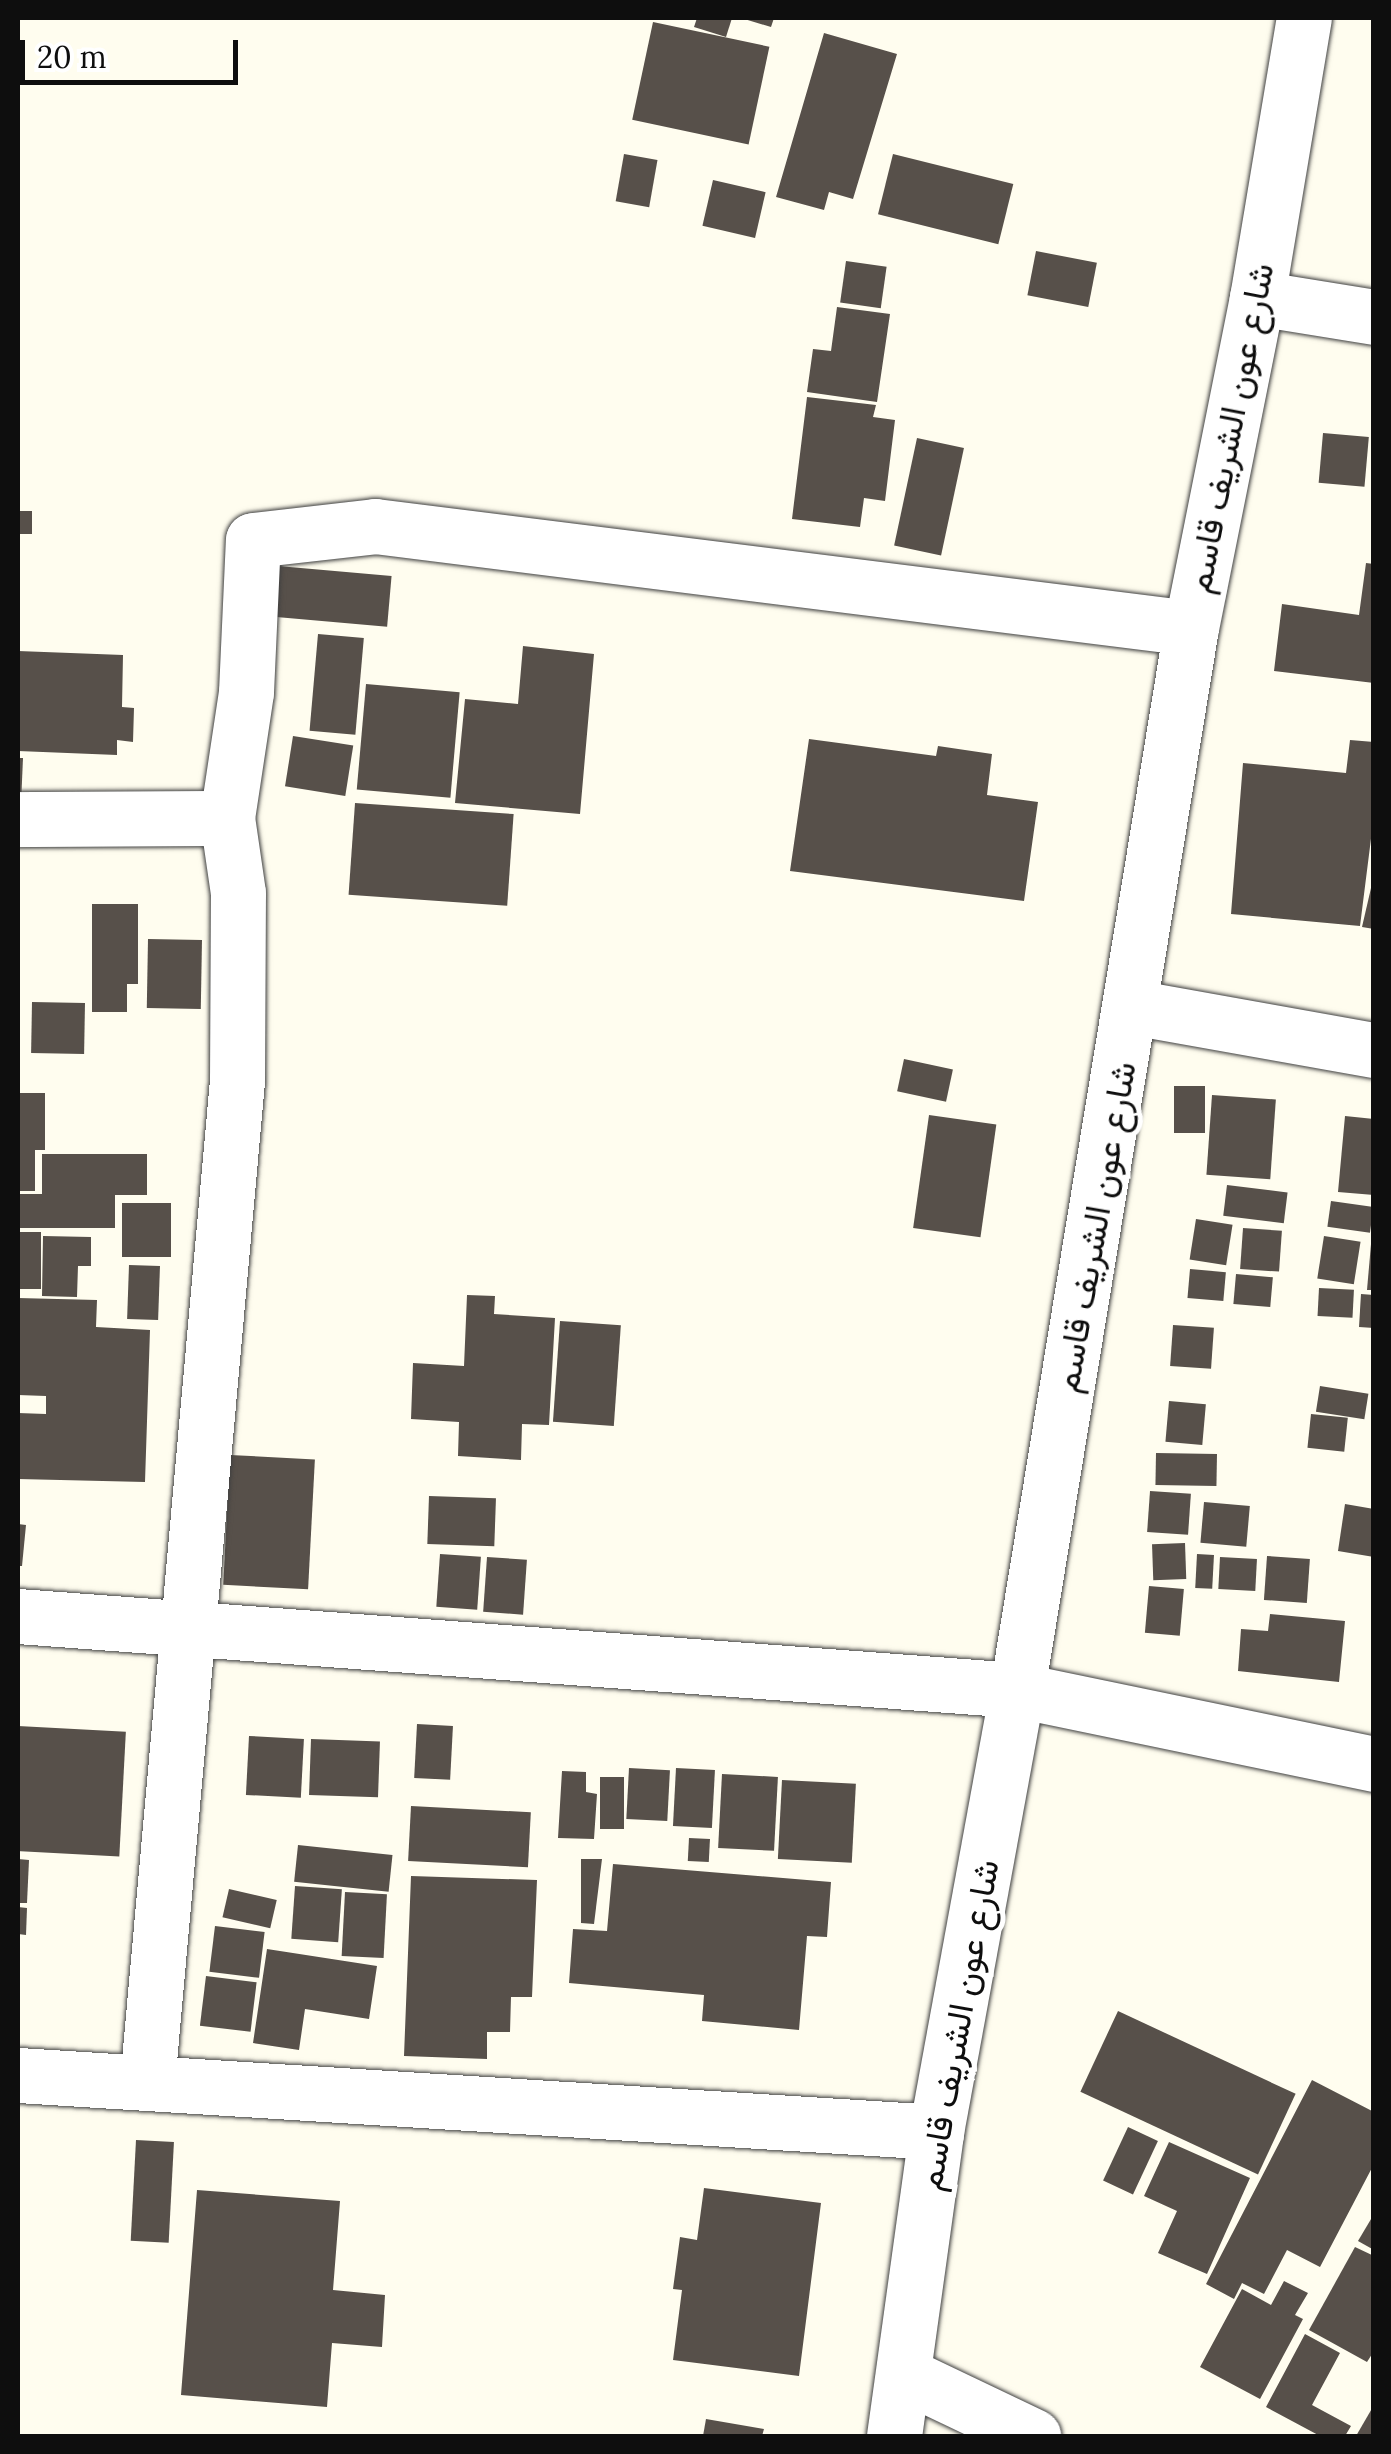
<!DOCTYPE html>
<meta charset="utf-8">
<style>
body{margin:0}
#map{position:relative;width:1391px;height:2454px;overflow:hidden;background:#fffdef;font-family:Lora,Vazirmatn,serif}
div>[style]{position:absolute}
.building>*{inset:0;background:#57504a;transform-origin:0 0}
.roads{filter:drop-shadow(0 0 2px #414141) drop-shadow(0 0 2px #414141)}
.minor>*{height:55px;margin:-27.5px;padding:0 27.5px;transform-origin:27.5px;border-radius:27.5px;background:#fff}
span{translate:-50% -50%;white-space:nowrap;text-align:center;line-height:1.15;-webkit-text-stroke:10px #fff;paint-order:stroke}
.street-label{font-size:35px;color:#0e0e0e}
.frame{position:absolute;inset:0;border:20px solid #0e0e0e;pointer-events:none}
.scale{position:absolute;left:20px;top:40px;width:218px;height:45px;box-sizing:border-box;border:5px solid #0e0e0e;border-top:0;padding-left:12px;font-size:30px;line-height:35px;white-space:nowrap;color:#0e0e0e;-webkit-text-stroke:8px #fff;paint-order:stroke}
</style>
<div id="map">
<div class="building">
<div style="clip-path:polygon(697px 18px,732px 18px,726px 37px,694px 27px)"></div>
<div style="clip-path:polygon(741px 18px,774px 18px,771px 27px)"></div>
<div style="left:653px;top:22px;width:119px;height:100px;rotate:12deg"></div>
<div style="clip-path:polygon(824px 33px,897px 54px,853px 199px,829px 192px,824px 210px,776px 197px)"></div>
<div style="left:624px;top:154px;width:34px;height:48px;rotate:10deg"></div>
<div style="left:893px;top:154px;width:124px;height:62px;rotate:14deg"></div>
<div style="left:713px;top:180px;width:54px;height:47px;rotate:13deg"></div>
<div style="left:1036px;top:251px;width:62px;height:45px;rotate:11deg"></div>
<div style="left:846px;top:261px;width:41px;height:42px;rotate:8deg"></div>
<div style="clip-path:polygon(837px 307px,890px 314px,877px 402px,807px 392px,813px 349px,831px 351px)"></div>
<div style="clip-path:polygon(807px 397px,876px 405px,873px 417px,895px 420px,885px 501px,864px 498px,860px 527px,792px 519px)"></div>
<div style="left:1323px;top:433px;width:46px;height:50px;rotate:5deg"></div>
<div style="left:917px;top:438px;width:48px;height:110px;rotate:12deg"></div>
<div style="left:18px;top:511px;width:14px;height:23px"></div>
<div style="clip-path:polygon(1366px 563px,1374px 564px,1374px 683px,1274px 671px,1282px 604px,1359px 615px)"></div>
<div style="left:278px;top:566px;width:114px;height:51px;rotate:5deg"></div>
<div style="left:318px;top:634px;width:46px;height:97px;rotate:5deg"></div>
<div style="clip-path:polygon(523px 646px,594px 654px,580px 814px,455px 803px,465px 699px,518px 704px)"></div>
<div style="clip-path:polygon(18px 651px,123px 655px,122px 707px,134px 708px,133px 742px,117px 740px,117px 755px,18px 751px)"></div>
<div style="left:366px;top:684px;width:94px;height:106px;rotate:5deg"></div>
<div style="left:293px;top:736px;width:61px;height:51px;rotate:9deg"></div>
<div style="clip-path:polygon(809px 739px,936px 756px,938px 746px,992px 754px,987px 795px,1038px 802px,1024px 901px,790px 871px)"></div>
<div style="clip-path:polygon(1350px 740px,1374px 742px,1374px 815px,1360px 926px,1231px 914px,1243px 763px,1346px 773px)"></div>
<div style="clip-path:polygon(18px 758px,23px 758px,21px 804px,18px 804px)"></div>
<div style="left:355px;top:803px;width:159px;height:92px;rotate:4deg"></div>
<div style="clip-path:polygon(1374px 875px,1374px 929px,1362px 927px)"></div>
<div style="clip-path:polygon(92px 904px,138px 904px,138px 984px,127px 984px,127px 1012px,92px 1012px)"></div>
<div style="left:148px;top:939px;width:54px;height:69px;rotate:1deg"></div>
<div style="left:32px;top:1002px;width:53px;height:51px;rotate:1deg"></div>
<div style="left:904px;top:1059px;width:50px;height:33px;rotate:12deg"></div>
<div style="left:1174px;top:1086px;width:31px;height:47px"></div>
<div style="clip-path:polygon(18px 1093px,45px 1093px,45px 1150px,35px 1150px,35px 1191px,18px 1191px)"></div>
<div style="left:1212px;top:1095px;width:64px;height:80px;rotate:4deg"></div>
<div style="left:929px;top:1115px;width:68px;height:114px;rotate:8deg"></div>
<div style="clip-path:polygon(1345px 1116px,1374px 1119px,1374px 1195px,1338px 1192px)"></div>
<div style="clip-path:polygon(42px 1154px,147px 1154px,147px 1195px,115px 1195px,115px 1228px,18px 1228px,18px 1194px,42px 1194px)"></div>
<div style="left:1227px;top:1185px;width:61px;height:31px;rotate:7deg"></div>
<div style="left:1331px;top:1201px;width:43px;height:26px;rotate:8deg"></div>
<div style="left:122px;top:1203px;width:49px;height:54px"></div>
<div style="left:1196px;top:1219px;width:37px;height:41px;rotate:9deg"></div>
<div style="left:1243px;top:1228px;width:39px;height:41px;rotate:4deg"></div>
<div style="left:18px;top:1232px;width:23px;height:57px"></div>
<div style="clip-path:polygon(43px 1236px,91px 1237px,91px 1266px,78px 1266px,77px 1297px,42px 1296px)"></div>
<div style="left:1324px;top:1236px;width:37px;height:43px;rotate:9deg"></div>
<div style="clip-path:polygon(1371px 1244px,1374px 1244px,1374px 1290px,1367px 1290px)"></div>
<div style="left:129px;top:1265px;width:31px;height:54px;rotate:2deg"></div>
<div style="left:1190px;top:1269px;width:36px;height:29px;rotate:5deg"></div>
<div style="left:1236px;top:1274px;width:37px;height:30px;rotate:5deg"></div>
<div style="left:1319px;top:1288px;width:35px;height:28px;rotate:3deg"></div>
<div style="clip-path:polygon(1361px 1294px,1374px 1295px,1374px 1328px,1359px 1327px)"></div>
<div style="clip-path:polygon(467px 1295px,495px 1296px,494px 1314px,555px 1318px,549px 1425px,522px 1424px,521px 1460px,458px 1456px,459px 1422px,411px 1419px,413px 1363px,464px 1366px)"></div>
<div style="clip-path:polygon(18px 1298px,97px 1300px,96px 1327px,150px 1330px,145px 1482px,18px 1479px,18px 1413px,46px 1414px,46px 1396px,18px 1395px)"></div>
<div style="left:560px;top:1321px;width:61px;height:101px;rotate:4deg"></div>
<div style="left:1173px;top:1325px;width:41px;height:41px;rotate:4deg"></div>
<div style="left:1320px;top:1386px;width:49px;height:26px;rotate:9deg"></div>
<div style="left:1169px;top:1401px;width:37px;height:41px;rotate:5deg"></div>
<div style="left:1311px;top:1414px;width:37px;height:34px;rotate:6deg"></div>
<div style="left:1156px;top:1453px;width:61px;height:32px;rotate:1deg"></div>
<div style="left:230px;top:1455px;width:85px;height:130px;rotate:3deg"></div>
<div style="left:1150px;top:1491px;width:41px;height:41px;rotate:4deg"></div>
<div style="left:429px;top:1496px;width:67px;height:48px;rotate:2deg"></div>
<div style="left:1204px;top:1502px;width:46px;height:41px;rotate:5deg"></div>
<div style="clip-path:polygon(1345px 1504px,1374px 1509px,1374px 1557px,1338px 1551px)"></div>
<div style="clip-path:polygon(18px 1524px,26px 1525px,22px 1566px,18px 1566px)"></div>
<div style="left:1185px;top:1543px;width:36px;height:33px;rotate:88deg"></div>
<div style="left:440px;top:1554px;width:41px;height:53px;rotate:4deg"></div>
<div style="left:1197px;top:1554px;width:17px;height:34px;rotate:3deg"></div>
<div style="left:1267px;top:1556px;width:43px;height:44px;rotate:4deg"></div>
<div style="left:487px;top:1557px;width:40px;height:55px;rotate:4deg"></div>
<div style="left:1220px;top:1557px;width:37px;height:32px;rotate:3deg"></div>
<div style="left:1149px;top:1586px;width:35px;height:47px;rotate:5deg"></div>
<div style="clip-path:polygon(1270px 1614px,1345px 1621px,1339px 1682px,1238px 1671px,1241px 1629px,1268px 1631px)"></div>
<div style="left:417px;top:1724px;width:36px;height:54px;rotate:3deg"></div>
<div style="left:18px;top:1726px;width:108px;height:125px;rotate:3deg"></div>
<div style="left:249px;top:1736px;width:55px;height:59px;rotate:3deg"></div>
<div style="left:311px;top:1739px;width:69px;height:56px;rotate:2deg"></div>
<div style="left:629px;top:1768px;width:41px;height:51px;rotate:3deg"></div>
<div style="left:676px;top:1768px;width:39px;height:58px;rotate:3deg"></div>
<div style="clip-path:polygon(562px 1771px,586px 1772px,586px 1792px,597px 1794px,594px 1839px,558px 1838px)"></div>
<div style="left:722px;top:1774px;width:56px;height:74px;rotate:3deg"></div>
<div style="left:600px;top:1777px;width:24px;height:52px"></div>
<div style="left:782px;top:1780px;width:74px;height:79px;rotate:3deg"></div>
<div style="left:411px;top:1806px;width:120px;height:55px;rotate:3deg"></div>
<div style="left:689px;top:1838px;width:21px;height:23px;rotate:3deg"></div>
<div style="left:298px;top:1845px;width:95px;height:37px;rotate:6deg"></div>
<div style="clip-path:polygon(18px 1859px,29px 1860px,27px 1903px,18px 1903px)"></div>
<div style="clip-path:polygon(581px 1859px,602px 1859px,594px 1924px,581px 1923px)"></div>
<div style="clip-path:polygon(613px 1864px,831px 1882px,827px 1937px,807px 1936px,799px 2030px,702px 2021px,704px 1995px,569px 1983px,573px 1929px,607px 1931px)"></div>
<div style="clip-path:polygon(411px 1876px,537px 1880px,532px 1997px,511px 1997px,510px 2032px,487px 2032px,487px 2059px,404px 2056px)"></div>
<div style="left:295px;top:1886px;width:47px;height:53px;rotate:4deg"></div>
<div style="left:229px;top:1889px;width:49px;height:29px;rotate:13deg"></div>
<div style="left:345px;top:1892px;width:42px;height:64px;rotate:3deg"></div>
<div style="clip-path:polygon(18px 1907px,27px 1908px,26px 1935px,18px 1934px)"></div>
<div style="left:215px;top:1926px;width:50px;height:46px;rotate:7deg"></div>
<div style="clip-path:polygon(267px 1949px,377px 1966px,369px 2019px,305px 2009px,299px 2050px,253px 2043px)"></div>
<div style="left:206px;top:1976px;width:51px;height:50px;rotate:7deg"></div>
<div style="left:1118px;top:2011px;width:196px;height:89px;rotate:25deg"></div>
<div style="clip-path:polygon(1312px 2080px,1374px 2112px,1374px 2164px,1320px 2267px,1287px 2250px,1264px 2294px,1242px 2283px,1234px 2299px,1206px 2284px)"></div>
<div style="left:1128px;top:2127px;width:33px;height:59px;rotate:25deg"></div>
<div style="left:136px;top:2140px;width:38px;height:101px;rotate:3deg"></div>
<div style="clip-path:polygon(1169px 2142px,1250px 2178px,1207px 2274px,1158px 2253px,1177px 2211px,1144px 2196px)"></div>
<div style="clip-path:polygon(704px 2188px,821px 2203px,799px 2376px,673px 2360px,682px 2290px,673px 2289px,680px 2237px,697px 2240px)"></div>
<div style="clip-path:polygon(197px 2190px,340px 2201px,333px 2290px,385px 2295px,382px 2347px,332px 2343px,327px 2407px,181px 2395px)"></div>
<div style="clip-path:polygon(1374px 2214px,1374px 2250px,1358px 2241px)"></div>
<div style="clip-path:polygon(1355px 2247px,1374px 2256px,1374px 2351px,1367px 2362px,1309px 2330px)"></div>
<div style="clip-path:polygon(1284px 2281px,1308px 2293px,1295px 2315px,1303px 2319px,1260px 2399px,1200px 2367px,1242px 2289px,1271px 2305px)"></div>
<div style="clip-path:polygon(1305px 2334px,1340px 2353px,1312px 2405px,1351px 2426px,1345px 2436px,1320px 2436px,1266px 2407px)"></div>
<div style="clip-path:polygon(1374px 2405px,1374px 2436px,1356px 2436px)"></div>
<div style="clip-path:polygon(706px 2419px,764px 2429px,762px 2436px,703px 2436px)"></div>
</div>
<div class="roads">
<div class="minor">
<div style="left:1257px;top:298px;width:119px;rotate:9.2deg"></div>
<div style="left:18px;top:819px;width:209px;rotate:-0.3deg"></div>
<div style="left:227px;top:818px;width:127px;rotate:-81.4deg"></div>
<div style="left:246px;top:692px;width:152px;rotate:-87.4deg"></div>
<div style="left:253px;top:540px;width:123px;rotate:-6.5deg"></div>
<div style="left:375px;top:526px;width:822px;rotate:7.13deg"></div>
<div style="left:1132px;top:1007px;width:246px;rotate:10.1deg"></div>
<div style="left:18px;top:1616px;width:1002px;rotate:4.24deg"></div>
<div style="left:1017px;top:1690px;width:365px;rotate:11.7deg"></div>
<div style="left:18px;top:2075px;width:920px;rotate:3.55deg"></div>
<div style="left:147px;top:2083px;width:1007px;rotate:-84.87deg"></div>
<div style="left:237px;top:1080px;width:187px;rotate:-89.7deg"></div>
<div style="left:238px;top:893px;width:76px;rotate:-98.3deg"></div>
<div style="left:907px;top:2376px;width:140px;rotate:25.5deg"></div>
<div style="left:894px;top:2436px;width:307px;rotate:-82.1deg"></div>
<div style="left:936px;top:2132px;width:449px;rotate:-79.6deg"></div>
<div style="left:1017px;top:1690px;width:1076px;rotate:-80.7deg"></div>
<div style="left:1191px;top:628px;width:337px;rotate:-78.7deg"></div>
<div style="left:1257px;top:298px;width:284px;rotate:-80.5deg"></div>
</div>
</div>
<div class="street-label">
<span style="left:1230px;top:428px;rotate:-79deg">شارع عون الشريف قاسم</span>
<span style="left:1095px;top:1227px;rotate:-80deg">شارع عون الشريف قاسم</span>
<span style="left:958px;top:2025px;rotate:-80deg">شارع عون الشريف قاسم</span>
</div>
<div class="frame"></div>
<div class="scale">20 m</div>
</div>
